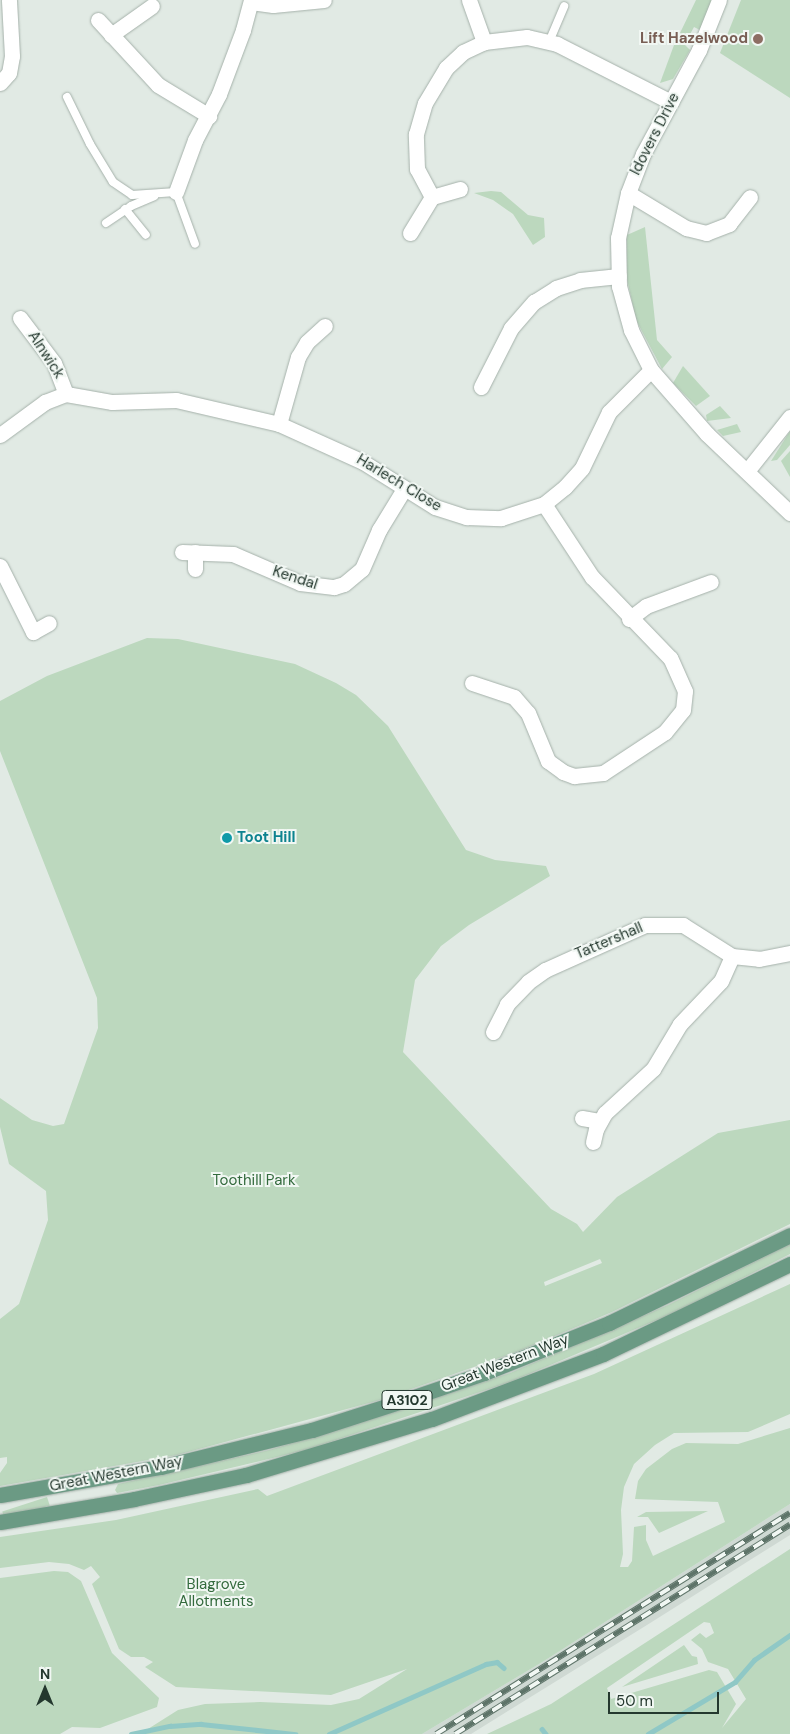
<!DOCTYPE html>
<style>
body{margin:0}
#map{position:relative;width:790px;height:1734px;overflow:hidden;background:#e1eae4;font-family:"DM Sans",sans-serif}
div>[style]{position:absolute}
.built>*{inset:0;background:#cfd9d3}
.green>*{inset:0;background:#bcd8be;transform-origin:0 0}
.stream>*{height:4.5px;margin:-2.25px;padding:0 2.25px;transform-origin:2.25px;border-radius:2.25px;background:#8fc8c6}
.roads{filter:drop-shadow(0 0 1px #a5b1aa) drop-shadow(0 0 1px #a5b1aa)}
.service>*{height:8px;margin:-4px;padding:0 4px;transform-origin:4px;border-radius:4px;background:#fff}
.minor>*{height:15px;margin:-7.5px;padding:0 7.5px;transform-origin:7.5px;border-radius:7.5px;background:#fff}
.primary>*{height:15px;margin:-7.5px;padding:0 7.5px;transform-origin:7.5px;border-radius:7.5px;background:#6b9a84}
.rail>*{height:5.5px;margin-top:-2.75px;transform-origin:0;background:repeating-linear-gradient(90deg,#f1f7f3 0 11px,#5e7469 0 22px);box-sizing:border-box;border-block:1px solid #5e7469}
.dots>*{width:14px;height:14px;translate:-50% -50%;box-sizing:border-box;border:2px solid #f1f7f3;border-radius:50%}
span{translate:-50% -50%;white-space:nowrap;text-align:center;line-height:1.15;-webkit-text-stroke:4px #f1f7f3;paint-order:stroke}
.shield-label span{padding:1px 4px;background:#f1f7f3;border:1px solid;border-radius:4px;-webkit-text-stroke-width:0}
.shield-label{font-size:14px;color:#24382e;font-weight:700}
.education-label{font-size:15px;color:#785e54;font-weight:700}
.right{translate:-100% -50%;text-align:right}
.street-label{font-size:15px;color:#24382e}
.culture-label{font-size:15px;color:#0d838f;font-weight:700}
.left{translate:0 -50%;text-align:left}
.park-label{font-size:15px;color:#336a3d}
.north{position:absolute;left:20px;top:1664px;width:50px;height:50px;-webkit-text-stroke:4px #f1f7f3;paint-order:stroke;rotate:0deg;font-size:14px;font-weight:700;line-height:20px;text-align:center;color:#24382e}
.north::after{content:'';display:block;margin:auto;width:18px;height:22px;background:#24382e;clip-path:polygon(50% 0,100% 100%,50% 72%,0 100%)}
.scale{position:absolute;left:608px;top:1692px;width:111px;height:22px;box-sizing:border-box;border:2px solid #24382e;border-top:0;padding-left:6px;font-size:15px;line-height:18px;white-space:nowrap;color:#24382e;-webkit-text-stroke:4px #f1f7f3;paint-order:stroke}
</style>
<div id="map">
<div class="built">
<div style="clip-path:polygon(790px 1504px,790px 1535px,647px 1625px,471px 1734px,422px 1734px,544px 1661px)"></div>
</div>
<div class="green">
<div style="clip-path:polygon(696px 0,712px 0,700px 30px,694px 27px,688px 38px,680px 33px)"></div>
<div style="clip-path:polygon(741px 0,790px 0,790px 98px,720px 53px)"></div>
<div style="clip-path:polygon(677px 37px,690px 50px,673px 79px,660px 83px)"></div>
<div style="clip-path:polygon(491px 191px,501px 192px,528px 215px,544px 218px,545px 237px,533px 245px,513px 214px,493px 200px,474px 193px)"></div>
<div style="clip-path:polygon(645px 227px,657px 340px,672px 357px,662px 369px,636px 320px,627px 279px,627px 235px)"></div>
<div style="clip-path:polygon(683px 366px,710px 396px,696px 406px,673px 383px)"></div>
<div style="clip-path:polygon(720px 406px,731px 418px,707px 421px,706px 415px)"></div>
<div style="clip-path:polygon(737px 424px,741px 432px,723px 436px,717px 430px)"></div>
<div style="clip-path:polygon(790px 431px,790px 445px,777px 460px,771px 461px)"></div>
<div style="clip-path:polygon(790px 451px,790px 477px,781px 461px)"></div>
<div style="clip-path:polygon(evenodd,147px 638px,178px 639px,295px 664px,336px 683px,356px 695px,388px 726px,466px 850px,495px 860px,546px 866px,550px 876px,469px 925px,441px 946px,415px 980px,403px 1052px,551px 1209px,577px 1224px,583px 1232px,617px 1197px,718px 1133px,790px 1120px,790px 1224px,612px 1312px,519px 1351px,380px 1400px,177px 1455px,0 1486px,0 1473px,7px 1463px,7px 1457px,0 1458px,0 1319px,19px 1304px,48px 1220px,46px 1191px,9px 1164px,0 1127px,0 1098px,32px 1120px,53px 1126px,64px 1124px,98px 1028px,97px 998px,0 751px,0 701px,47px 676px,147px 638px,600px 1259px,602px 1263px,545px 1286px,544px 1282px,600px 1259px)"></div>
<div style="clip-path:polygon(790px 1244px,790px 1254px,676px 1312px,510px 1382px,306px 1450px,159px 1485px,117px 1493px,115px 1490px,118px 1484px,269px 1450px,354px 1425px,510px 1373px,668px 1305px)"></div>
<div style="clip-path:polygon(790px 1284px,790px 1414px,748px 1432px,674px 1433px,655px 1445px,634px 1464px,624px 1487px,621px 1510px,623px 1554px,620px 1567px,628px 1567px,632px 1561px,634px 1527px,646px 1525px,646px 1540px,653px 1556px,725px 1522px,718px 1502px,635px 1499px,638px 1481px,646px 1469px,672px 1449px,686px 1443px,738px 1444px,790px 1428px,790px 1504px,544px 1661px,422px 1734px,140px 1734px,178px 1710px,205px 1704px,260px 1702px,331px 1705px,359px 1699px,407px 1669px,331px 1695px,176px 1687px,145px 1667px,153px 1662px,144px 1657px,131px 1657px,119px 1649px,92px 1584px,100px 1577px,91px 1566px,84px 1570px,69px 1564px,49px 1562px,0 1568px,0 1537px,116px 1520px,258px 1489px,267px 1496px,594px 1374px)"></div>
<div style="left:47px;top:1497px;width:9px;height:47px;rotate:72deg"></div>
<div style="clip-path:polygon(708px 1511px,659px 1533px,648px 1517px,637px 1517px,646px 1512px)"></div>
<div style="clip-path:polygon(evenodd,790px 1549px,790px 1734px,487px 1734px,551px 1704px,790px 1549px,704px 1622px,710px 1623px,714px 1633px,706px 1638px,700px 1633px,691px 1640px,702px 1649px,708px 1662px,728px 1669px,746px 1699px,722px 1728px,736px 1704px,717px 1672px,709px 1670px,611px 1699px,607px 1688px,704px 1622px)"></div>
<div style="clip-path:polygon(54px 1571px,68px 1572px,81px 1581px,112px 1653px,159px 1698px,157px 1707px,100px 1728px,72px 1727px,60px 1734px,0 1734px,0 1578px)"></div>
<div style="clip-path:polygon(684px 1645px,692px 1656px,697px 1657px,698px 1664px,622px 1687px)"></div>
</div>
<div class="stream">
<div style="left:542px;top:1729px;width:6px;rotate:51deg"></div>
<div style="left:131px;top:1734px;width:40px;rotate:-12deg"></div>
<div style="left:170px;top:1726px;width:31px;rotate:-4deg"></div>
<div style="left:201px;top:1724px;width:95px;rotate:6.1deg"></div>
<div style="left:329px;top:1734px;width:172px;rotate:-24deg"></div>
<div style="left:486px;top:1664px;width:11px;rotate:-10deg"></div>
<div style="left:497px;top:1662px;width:9px;rotate:41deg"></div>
<div style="left:648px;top:1734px;width:101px;rotate:-30.9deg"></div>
<div style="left:735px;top:1682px;width:29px;rotate:-49deg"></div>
<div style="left:754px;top:1660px;width:44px;rotate:-34.8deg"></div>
</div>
<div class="roads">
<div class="service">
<div style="left:549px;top:42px;width:39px;rotate:-67deg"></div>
<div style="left:67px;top:97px;width:52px;rotate:63.9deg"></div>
<div style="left:90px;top:144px;width:44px;rotate:58.8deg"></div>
<div style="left:113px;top:182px;width:23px;rotate:34deg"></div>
<div style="left:132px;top:195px;width:44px;rotate:-3.9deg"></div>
<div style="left:176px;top:192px;width:55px;rotate:69.9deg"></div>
<div style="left:125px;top:209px;width:33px;rotate:51deg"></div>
<div style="left:106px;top:223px;width:30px;rotate:-34deg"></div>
<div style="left:131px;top:206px;width:25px;rotate:-23deg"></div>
</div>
<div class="minor">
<div style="left:469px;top:0;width:45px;rotate:70.3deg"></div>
<div style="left:719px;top:0;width:54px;rotate:111.8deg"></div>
<div style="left:699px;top:50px;width:118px;rotate:118.3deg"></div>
<div style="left:643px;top:154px;width:42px;rotate:111deg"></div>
<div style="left:628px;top:193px;width:46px;rotate:102.5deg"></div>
<div style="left:618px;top:238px;width:48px;rotate:88.8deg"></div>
<div style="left:619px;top:286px;width:46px;rotate:74.7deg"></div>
<div style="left:631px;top:330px;width:45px;rotate:63.4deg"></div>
<div style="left:651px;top:370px;width:85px;rotate:48.8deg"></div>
<div style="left:707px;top:434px;width:115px;rotate:43.6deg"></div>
<div style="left:251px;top:2px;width:22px;rotate:8deg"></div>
<div style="left:273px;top:5px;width:51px;rotate:-5.6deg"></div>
<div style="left:98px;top:20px;width:88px;rotate:47.3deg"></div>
<div style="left:158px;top:85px;width:60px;rotate:31.3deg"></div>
<div style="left:111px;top:35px;width:50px;rotate:-35.3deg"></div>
<div style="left:0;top:83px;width:13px;rotate:-48deg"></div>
<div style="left:9px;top:73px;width:17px;rotate:-80deg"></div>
<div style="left:12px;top:56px;width:56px;rotate:-93.1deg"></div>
<div style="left:460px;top:189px;width:29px;rotate:164deg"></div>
<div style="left:432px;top:197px;width:32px;rotate:-118deg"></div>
<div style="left:417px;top:169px;width:35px;rotate:-92deg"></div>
<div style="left:416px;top:134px;width:32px;rotate:-74deg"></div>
<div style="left:425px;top:103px;width:41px;rotate:-59deg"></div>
<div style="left:446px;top:68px;width:23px;rotate:-43deg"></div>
<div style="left:463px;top:52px;width:23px;rotate:-25deg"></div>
<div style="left:484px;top:42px;width:43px;rotate:-6.6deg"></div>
<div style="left:527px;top:37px;width:31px;rotate:13deg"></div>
<div style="left:557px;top:44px;width:128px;rotate:27deg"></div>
<div style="left:176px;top:192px;width:55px;rotate:-69.9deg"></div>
<div style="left:195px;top:140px;width:52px;rotate:-62.4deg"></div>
<div style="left:219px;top:94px;width:68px;rotate:-69.4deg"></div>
<div style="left:243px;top:30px;width:31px;rotate:-75deg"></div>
<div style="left:628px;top:193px;width:68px;rotate:31.1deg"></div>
<div style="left:686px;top:228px;width:21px;rotate:14deg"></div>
<div style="left:706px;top:233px;width:25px;rotate:-21deg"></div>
<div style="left:729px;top:224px;width:34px;rotate:-52deg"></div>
<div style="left:410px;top:233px;width:42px;rotate:-58.6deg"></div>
<div style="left:20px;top:318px;width:56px;rotate:52.9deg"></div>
<div style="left:54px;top:363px;width:33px;rotate:69deg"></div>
<div style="left:481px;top:387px;width:66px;rotate:-63deg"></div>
<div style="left:511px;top:328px;width:35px;rotate:-49deg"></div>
<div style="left:534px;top:302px;width:26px;rotate:-32deg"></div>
<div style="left:556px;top:288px;width:25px;rotate:-18deg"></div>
<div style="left:580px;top:280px;width:39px;rotate:-6deg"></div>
<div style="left:279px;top:424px;width:70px;rotate:-74.2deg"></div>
<div style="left:298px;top:357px;width:17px;rotate:-59deg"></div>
<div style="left:307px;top:342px;width:24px;rotate:-42deg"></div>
<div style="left:0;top:435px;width:56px;rotate:-36.3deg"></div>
<div style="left:45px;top:402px;width:22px;rotate:-21deg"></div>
<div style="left:66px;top:394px;width:47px;rotate:9.9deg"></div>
<div style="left:112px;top:402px;width:64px;rotate:-1.8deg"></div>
<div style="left:176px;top:400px;width:106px;rotate:13.1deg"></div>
<div style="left:279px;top:424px;width:92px;rotate:24.3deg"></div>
<div style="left:363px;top:462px;width:85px;rotate:32deg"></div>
<div style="left:435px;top:507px;width:33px;rotate:18deg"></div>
<div style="left:466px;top:517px;width:35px;rotate:2deg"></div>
<div style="left:501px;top:518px;width:45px;rotate:-18deg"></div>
<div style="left:544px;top:504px;width:27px;rotate:-39deg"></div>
<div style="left:565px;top:487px;width:25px;rotate:-48deg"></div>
<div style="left:582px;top:468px;width:62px;rotate:-64.3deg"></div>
<div style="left:609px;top:412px;width:59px;rotate:-45deg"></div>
<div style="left:747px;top:471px;width:69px;rotate:-51.5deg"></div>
<div style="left:182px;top:552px;width:51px;rotate:2.2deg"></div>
<div style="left:233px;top:554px;width:73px;rotate:23.4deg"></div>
<div style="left:300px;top:583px;width:34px;rotate:7deg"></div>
<div style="left:334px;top:587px;width:10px;rotate:-17deg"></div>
<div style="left:344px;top:584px;width:23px;rotate:-40deg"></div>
<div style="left:362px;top:569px;width:43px;rotate:-66.4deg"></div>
<div style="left:379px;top:530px;width:48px;rotate:-58.6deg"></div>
<div style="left:195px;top:552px;width:17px;rotate:90deg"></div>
<div style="left:0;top:566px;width:74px;rotate:63.4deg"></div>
<div style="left:33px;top:632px;width:18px;rotate:-29deg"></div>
<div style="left:629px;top:619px;width:21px;rotate:-37deg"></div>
<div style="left:646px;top:606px;width:69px;rotate:-20.3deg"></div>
<div style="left:472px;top:683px;width:44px;rotate:18.4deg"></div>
<div style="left:514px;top:697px;width:21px;rotate:49deg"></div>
<div style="left:528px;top:713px;width:52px;rotate:67.4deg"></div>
<div style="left:548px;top:761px;width:19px;rotate:36deg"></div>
<div style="left:563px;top:772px;width:12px;rotate:20deg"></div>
<div style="left:574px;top:776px;width:29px;rotate:-6deg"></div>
<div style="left:603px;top:773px;width:74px;rotate:-33.5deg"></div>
<div style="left:665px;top:732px;width:28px;rotate:-51deg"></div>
<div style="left:683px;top:710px;width:19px;rotate:-84deg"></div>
<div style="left:685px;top:691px;width:36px;rotate:-114deg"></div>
<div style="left:670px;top:658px;width:112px;rotate:-133.9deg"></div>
<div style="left:592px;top:577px;width:87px;rotate:-123.3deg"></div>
<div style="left:493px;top:1032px;width:31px;rotate:-63deg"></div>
<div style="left:507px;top:1004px;width:30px;rotate:-46deg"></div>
<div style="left:528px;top:982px;width:21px;rotate:-35deg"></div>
<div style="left:545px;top:970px;width:110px;rotate:-24.2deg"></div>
<div style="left:645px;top:925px;width:38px"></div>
<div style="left:683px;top:925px;width:58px;rotate:32.3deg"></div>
<div style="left:582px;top:1118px;width:17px;rotate:10deg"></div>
<div style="left:593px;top:1142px;width:13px;rotate:-77deg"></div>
<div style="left:596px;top:1129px;width:18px;rotate:-61deg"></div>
<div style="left:605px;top:1113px;width:65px;rotate:-42.5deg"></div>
<div style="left:653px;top:1069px;width:52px;rotate:-59deg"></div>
<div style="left:680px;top:1024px;width:59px;rotate:-46.4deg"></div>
<div style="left:721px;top:981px;width:27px;rotate:-66deg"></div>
<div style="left:732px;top:956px;width:27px;rotate:6deg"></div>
<div style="left:759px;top:959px;width:32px;rotate:-11deg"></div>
</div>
<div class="primary">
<div style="left:0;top:1495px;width:163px;rotate:-9.9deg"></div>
<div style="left:161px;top:1467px;width:155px;rotate:-13.8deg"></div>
<div style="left:312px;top:1430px;width:91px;rotate:-17.8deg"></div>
<div style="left:399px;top:1402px;width:90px;rotate:-18.8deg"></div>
<div style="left:484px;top:1373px;width:135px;rotate:-21.8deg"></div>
<div style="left:609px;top:1323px;width:201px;rotate:-25.9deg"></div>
<div style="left:0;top:1522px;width:136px;rotate:-9.7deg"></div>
<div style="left:134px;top:1499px;width:115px;rotate:-12.1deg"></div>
<div style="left:246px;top:1475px;width:194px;rotate:-16.8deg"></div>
<div style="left:432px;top:1419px;width:183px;rotate:-20.8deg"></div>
<div style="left:603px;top:1354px;width:208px;rotate:-25.7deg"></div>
</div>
</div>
<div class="rail">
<div style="left:436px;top:1734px;width:417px;rotate:-32deg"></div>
<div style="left:455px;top:1734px;width:395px;rotate:-32deg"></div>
</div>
<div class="dots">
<div style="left:758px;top:39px;background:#8d6e63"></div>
<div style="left:227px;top:838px;background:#0f9aa8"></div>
</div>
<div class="shield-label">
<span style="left:407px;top:1400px">A3102</span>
</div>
<div class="education-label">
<span class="right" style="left:748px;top:39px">Lift Hazelwood</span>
</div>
<div class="street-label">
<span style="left:655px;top:134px;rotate:-63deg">Idovers Drive</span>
<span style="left:46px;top:355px;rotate:57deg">Alnwick</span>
<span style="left:399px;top:483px;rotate:31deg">Harlech Close</span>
<span style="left:295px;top:578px;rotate:18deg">Kendal</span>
<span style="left:609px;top:941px;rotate:-23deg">Tattershall</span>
<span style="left:505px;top:1363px;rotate:-21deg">Great Western Way</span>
<span style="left:116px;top:1474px;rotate:-11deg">Great Western Way</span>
</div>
<div class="culture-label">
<span class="left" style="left:237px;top:838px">Toot Hill</span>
</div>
<div class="park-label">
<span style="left:254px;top:1181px">Toothill Park</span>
<span style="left:216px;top:1593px">Blagrove<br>Allotments</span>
</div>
<div class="north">N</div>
<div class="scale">50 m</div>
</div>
